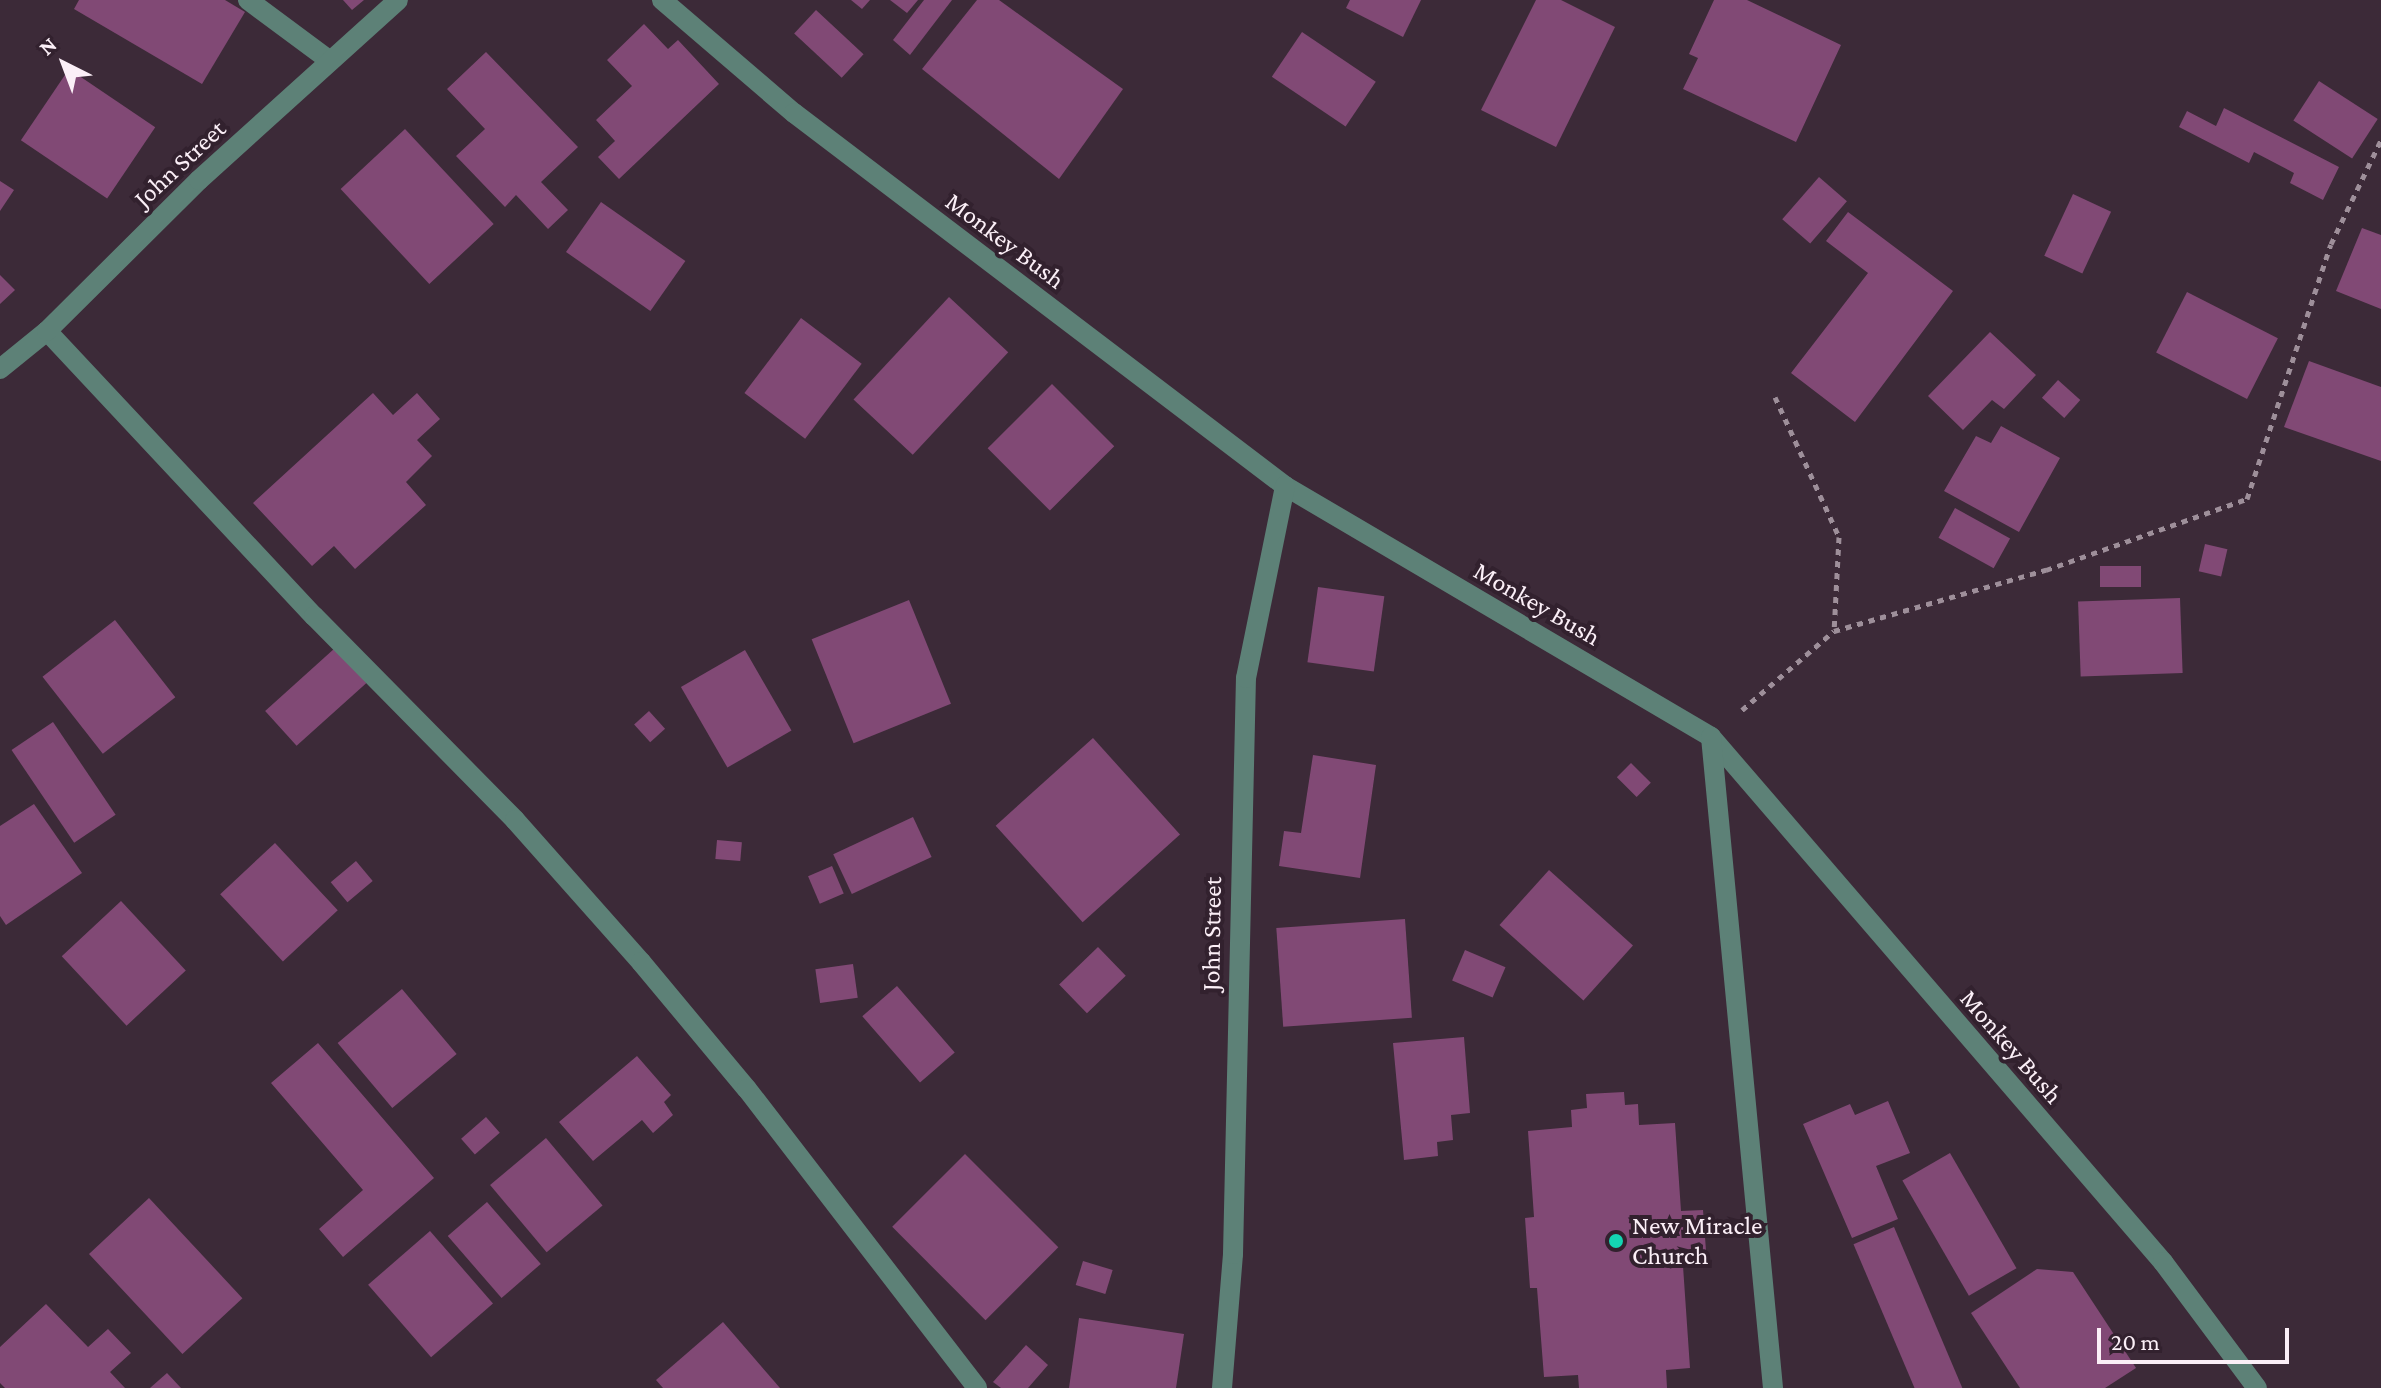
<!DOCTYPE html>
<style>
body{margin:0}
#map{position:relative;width:2381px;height:1388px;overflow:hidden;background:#3c2a38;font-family:"Crimson Pro",serif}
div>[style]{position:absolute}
.building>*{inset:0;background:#814975;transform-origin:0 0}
.path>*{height:5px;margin-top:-2.5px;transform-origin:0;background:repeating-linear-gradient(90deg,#9e8f9a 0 6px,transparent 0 12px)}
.minor>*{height:20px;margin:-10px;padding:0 10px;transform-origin:10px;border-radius:10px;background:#5d8177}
.dots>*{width:22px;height:22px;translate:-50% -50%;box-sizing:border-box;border:4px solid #32212e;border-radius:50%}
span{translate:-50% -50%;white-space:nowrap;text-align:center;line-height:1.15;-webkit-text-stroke:8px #32212e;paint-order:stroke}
.street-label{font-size:26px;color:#fbeff7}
.poi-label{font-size:26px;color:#fbeff7}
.left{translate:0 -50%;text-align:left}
.north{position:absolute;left:24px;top:24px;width:80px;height:80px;-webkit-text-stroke:6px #32212e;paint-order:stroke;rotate:318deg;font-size:22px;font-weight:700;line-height:32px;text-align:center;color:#fbeff7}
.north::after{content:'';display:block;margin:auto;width:28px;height:36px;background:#fbeff7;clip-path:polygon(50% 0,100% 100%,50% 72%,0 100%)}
.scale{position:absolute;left:2097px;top:1328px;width:192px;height:36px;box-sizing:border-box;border:4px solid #fbeff7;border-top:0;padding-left:10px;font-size:24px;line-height:28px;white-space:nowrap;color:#fbeff7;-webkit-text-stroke:6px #32212e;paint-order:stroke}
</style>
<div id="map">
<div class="building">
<div style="clip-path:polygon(79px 0,225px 0,245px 12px,202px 84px,74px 9px)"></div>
<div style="clip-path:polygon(343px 0,364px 0,352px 10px)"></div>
<div style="clip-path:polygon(851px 0,870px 0,862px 9px)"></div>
<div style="clip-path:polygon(890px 0,918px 0,907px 13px)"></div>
<div style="clip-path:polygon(924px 0,952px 0,910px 55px,893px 40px)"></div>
<div style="clip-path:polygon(977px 0,999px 0,1123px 89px,1059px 179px,922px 69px)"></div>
<div style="clip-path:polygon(1350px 0,1421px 0,1403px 37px,1346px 8px)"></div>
<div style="clip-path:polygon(1536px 0,1561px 0,1615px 27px,1556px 147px,1481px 110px)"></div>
<div style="clip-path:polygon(1714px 0,1747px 0,1841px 45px,1796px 142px,1683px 89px,1698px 58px,1689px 54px)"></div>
<div style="left:816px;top:10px;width:65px;height:32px;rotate:43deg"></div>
<div style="clip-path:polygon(644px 24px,668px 49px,678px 40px,719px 84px,619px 179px,598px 157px,615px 141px,596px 120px,632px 86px,607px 60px)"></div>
<div style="left:1302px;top:32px;width:89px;height:54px;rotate:34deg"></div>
<div style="clip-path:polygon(486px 52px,578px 147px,541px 182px,568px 210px,548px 229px,516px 195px,505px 207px,456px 156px,485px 129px,447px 89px)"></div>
<div style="left:69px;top:69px;width:104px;height:86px;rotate:34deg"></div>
<div style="left:2319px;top:81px;width:70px;height:47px;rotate:33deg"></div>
<div style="clip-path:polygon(2224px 108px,2339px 167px,2323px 200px,2290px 183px,2294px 173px,2254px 152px,2249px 163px,2179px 127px,2187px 111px,2216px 126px)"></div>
<div style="left:405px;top:129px;width:130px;height:88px;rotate:47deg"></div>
<div style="left:1819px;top:177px;width:37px;height:56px;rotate:41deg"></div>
<div style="clip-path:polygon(0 181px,14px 190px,0 211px)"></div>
<div style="left:2073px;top:194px;width:42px;height:68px;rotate:25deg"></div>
<div style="left:601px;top:202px;width:103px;height:61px;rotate:35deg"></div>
<div style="clip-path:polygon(1848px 212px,1953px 291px,1855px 422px,1791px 373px,1868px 273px,1826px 241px)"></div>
<div style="clip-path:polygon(2362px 228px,2381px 235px,2381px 309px,2336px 291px)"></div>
<div style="clip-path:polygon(0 275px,15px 290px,0 304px)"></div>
<div style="left:2187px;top:292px;width:102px;height:68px;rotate:27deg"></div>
<div style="left:949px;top:297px;width:81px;height:140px;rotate:43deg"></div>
<div style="left:801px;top:318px;width:76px;height:94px;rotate:37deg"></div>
<div style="clip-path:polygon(1990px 332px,2036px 375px,2004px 409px,1992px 400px,1963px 430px,1928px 396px)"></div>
<div style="clip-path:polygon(2309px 361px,2381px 387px,2381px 461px,2284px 427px)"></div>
<div style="left:2058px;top:380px;width:30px;height:24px;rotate:42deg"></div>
<div style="left:1052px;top:384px;width:88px;height:91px;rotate:45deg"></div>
<div style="clip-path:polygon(373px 393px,393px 415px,417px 393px,440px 419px,417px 440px,432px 456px,406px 482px,426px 505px,355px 569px,334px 546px,312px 566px,253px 503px)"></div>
<div style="clip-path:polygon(2001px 426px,2060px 458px,2019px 532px,1944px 491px,1976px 436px,1991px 443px)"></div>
<div style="left:1955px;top:508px;width:63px;height:34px;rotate:29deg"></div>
<div style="left:2205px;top:544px;width:23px;height:28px;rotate:13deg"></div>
<div style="left:2141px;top:566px;width:21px;height:41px;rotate:90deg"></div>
<div style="left:1318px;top:587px;width:67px;height:76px;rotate:8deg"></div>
<div style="left:2180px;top:598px;width:75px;height:102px;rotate:88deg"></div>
<div style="left:909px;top:600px;width:112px;height:105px;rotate:68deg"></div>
<div style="left:115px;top:620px;width:98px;height:92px;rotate:52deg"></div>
<div style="left:335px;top:648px;width:47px;height:94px;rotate:48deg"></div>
<div style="left:745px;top:650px;width:93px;height:74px;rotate:60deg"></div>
<div style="left:649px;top:711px;width:24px;height:20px;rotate:48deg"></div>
<div style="left:53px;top:722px;width:112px;height:50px;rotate:56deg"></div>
<div style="left:1093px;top:738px;width:130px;height:131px;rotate:48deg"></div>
<div style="clip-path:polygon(1313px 755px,1376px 765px,1360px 878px,1279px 866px,1284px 831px,1301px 833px)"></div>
<div style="left:1631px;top:763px;width:28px;height:20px;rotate:45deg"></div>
<div style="clip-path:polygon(34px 804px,82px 873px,6px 925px,0 916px,0 826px)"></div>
<div style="left:913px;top:817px;width:44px;height:88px;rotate:65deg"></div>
<div style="left:717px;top:840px;width:25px;height:19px;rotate:5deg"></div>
<div style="left:275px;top:843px;width:92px;height:75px;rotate:47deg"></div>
<div style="left:356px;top:861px;width:26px;height:33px;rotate:50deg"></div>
<div style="left:832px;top:866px;width:30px;height:26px;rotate:67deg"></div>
<div style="left:1549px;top:870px;width:113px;height:74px;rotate:42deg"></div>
<div style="left:121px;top:901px;width:95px;height:81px;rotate:47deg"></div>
<div style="left:1405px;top:919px;width:99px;height:129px;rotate:86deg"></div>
<div style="left:1098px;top:947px;width:40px;height:54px;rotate:46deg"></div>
<div style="left:1465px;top:950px;width:44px;height:33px;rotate:23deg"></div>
<div style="left:853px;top:964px;width:34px;height:38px;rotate:82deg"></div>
<div style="left:897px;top:986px;width:88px;height:46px;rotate:49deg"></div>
<div style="left:402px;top:989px;width:85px;height:84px;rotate:50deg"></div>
<div style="clip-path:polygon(1464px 1037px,1470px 1113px,1451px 1115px,1453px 1140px,1437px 1142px,1438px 1156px,1404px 1160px,1393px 1043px)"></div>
<div style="clip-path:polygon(318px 1043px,434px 1178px,343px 1257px,319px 1229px,363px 1190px,271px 1083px)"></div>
<div style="clip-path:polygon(637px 1056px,671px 1095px,664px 1102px,673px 1115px,653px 1133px,642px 1120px,593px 1161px,559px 1122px)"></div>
<div style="clip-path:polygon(1624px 1092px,1625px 1105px,1638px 1104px,1639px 1125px,1675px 1123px,1681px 1211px,1703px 1210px,1707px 1264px,1683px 1266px,1690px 1368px,1666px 1370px,1667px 1388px,1579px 1388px,1578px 1375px,1544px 1377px,1537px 1288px,1530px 1288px,1525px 1218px,1534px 1217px,1528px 1131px,1572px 1127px,1571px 1110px,1587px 1108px,1586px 1094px)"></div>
<div style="clip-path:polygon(1888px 1101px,1910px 1153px,1876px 1166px,1898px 1219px,1852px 1238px,1803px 1124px,1850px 1104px,1855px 1115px)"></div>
<div style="left:486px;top:1117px;width:21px;height:33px;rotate:49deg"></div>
<div style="left:546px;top:1138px;width:88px;height:73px;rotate:50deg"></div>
<div style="left:1950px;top:1153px;width:133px;height:55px;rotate:60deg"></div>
<div style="left:965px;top:1154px;width:132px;height:103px;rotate:45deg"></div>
<div style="left:149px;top:1198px;width:137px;height:82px;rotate:47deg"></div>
<div style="left:487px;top:1202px;width:82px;height:52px;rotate:49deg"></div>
<div style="left:1894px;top:1227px;width:175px;height:44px;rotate:67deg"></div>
<div style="left:430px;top:1231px;width:96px;height:82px;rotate:49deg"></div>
<div style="left:1083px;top:1261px;width:31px;height:25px;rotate:17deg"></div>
<div style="clip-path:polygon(2037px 1269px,2073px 1272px,2136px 1368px,2105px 1388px,2020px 1388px,1971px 1313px)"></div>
<div style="clip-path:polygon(46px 1304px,88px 1347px,108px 1329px,131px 1353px,110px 1372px,125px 1388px,5px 1388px,0 1383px,0 1347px)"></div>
<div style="clip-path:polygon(1079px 1318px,1184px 1334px,1176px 1388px,1069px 1388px)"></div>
<div style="clip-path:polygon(723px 1322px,780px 1388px,663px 1388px,656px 1380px)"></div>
<div style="clip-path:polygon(1026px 1345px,1048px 1365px,1028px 1388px,1001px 1388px,993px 1382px)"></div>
<div style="clip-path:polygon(167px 1373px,181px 1388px,150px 1388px)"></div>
</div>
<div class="path">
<div style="left:1775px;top:397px;width:154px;rotate:65.4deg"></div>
<div style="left:1839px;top:537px;width:94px;rotate:93deg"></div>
<div style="left:1742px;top:710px;width:121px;rotate:-40.7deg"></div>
<div style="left:1834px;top:631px;width:221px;rotate:-16.1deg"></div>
<div style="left:2046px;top:570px;width:213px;rotate:-19.5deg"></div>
<div style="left:2247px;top:499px;width:268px;rotate:-71.8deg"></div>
<div style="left:2331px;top:244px;width:115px;rotate:-64.3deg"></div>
</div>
<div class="minor">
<div style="left:248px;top:0;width:102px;rotate:36.6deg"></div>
<div style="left:662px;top:0;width:174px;rotate:40.6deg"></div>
<div style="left:794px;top:113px;width:617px;rotate:37.22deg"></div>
<div style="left:1285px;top:486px;width:494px;rotate:30.5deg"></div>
<div style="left:1711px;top:737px;width:693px;rotate:49.27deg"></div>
<div style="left:2163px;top:1262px;width:157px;rotate:53.3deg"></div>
<div style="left:47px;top:331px;width:391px;rotate:46.9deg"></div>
<div style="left:314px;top:616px;width:286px;rotate:45.4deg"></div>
<div style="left:515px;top:820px;width:190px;rotate:48.4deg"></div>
<div style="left:641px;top:962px;width:165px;rotate:50.2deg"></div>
<div style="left:747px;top:1089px;width:377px;rotate:52.4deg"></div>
<div style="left:0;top:369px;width:60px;rotate:-39deg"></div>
<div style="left:47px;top:331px;width:214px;rotate:-44.8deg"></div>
<div style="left:199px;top:180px;width:268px;rotate:-42.1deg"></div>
<div style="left:1711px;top:737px;width:654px;rotate:84.56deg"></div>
<div style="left:1222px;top:1388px;width:134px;rotate:-85.3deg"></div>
<div style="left:1233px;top:1254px;width:576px;rotate:-88.71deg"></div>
<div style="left:1246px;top:678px;width:196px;rotate:-78.5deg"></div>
</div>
<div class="dots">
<div style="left:1616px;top:1241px;background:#14d5b3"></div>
</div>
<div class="street-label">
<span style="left:180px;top:164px;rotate:-43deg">John Street</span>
<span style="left:1005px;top:241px;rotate:37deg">Monkey Bush</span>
<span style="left:1537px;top:604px;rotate:30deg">Monkey Bush</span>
<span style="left:1212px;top:934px;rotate:-89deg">John Street</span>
<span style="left:2011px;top:1047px;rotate:49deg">Monkey Bush</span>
</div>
<div class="poi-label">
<span class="left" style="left:1632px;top:1241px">New Miracle<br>Church</span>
</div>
<div class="north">N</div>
<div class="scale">20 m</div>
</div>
